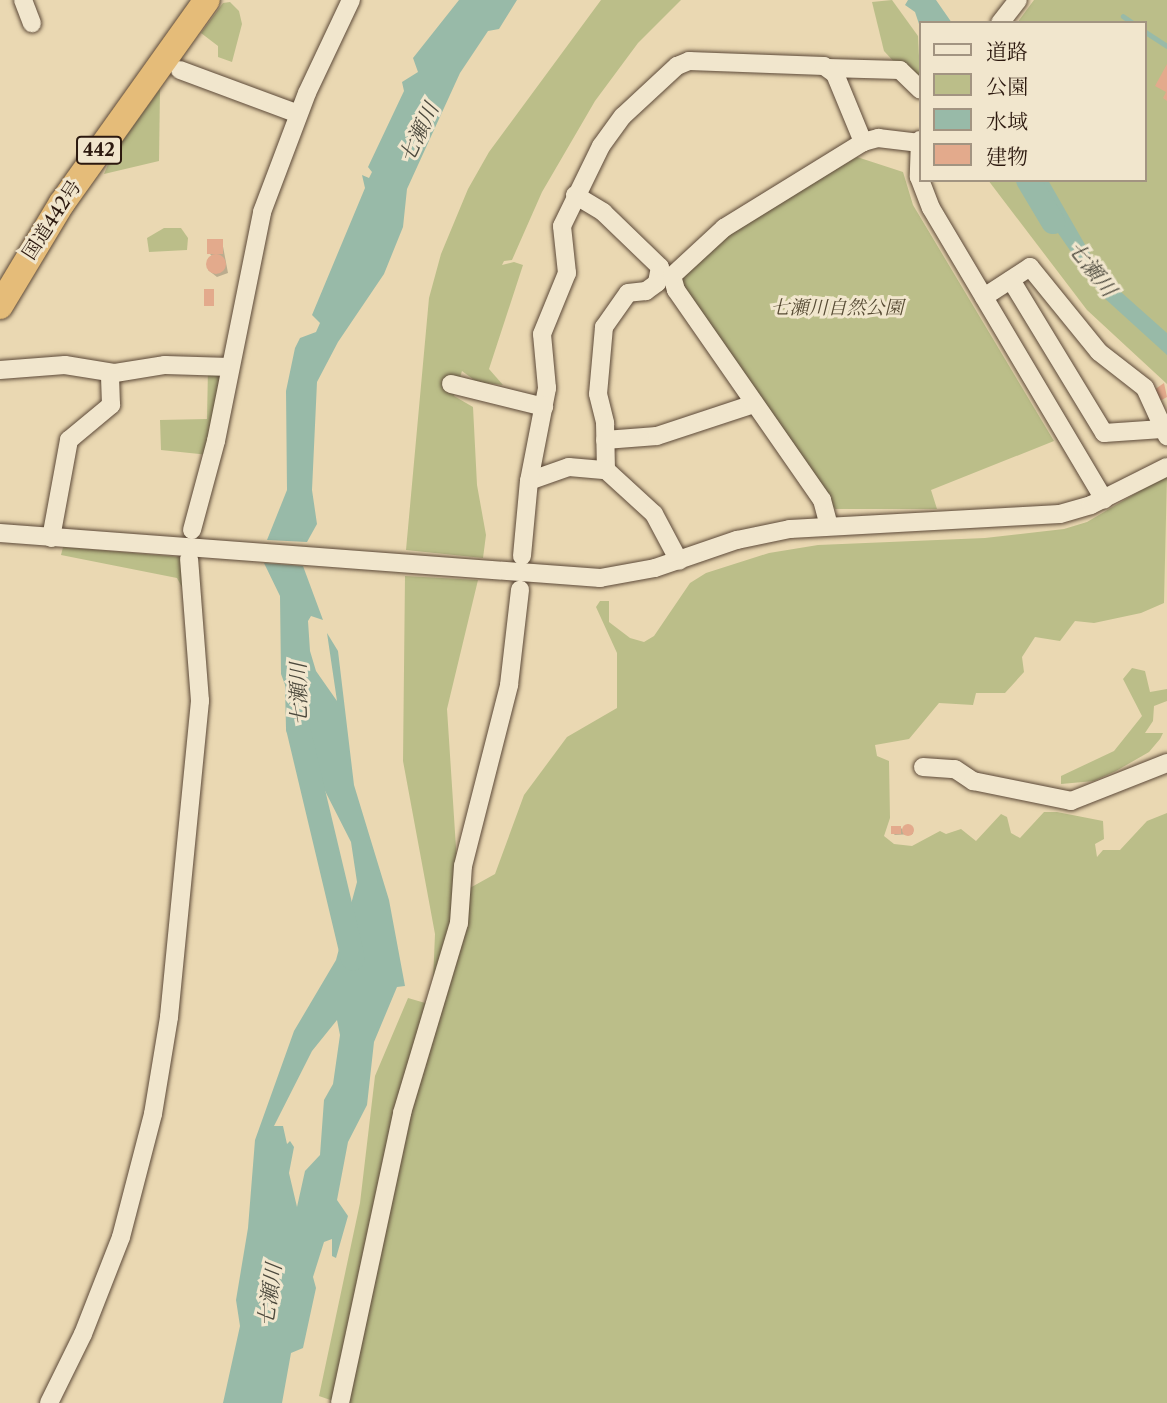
<!DOCTYPE html>
<meta charset="utf-8">
<style>
body{margin:0}
#map{position:relative;width:1167px;height:1403px;overflow:hidden;background:#ead8b2;font-family:"Libre Caslon Text","Noto Serif JP",serif}
div>[style]{position:absolute}
.green>*{inset:0;background:#bbbe89}
.water>*{inset:0;background:#98baa8}
.shadow>*{inset:0;background:#0003}
.stream>*{height:4.5px;margin:-2.25px;padding:0 2.25px;transform-origin:2.25px;border-radius:2.25px;background:#98baa8}
.river>*{height:24px;margin:-12px;padding:0 12px;transform-origin:12px;border-radius:12px;background:#98baa8}
.building>*{inset:0;background:#e3aa8c;transform-origin:0 0}
.round{border-radius:50%}
.roads{filter:drop-shadow(0 0 2px #5c4938) drop-shadow(0 0 2px #5c4938)}
.minor>*{height:18px;margin:-9px;padding:0 9px;transform-origin:9px;border-radius:9px;background:#f1e6cd}
.highway>*{height:26px;margin:-13px;padding:0 13px;transform-origin:13px;border-radius:13px;background:#e5bc79}
span{translate:-50% -50%;white-space:nowrap;text-align:center;line-height:1.15;-webkit-text-stroke:6px #f1e6cd;paint-order:stroke}
.shield-label span{padding:2px 5px;background:#f1e6cd;border:2px solid;border-radius:5px;-webkit-text-stroke-width:0}
.shield-label{font-size:18px;color:#2c190f;font-weight:700}
.street-label{font-size:19px;color:#2c190f}
.park-label{font-size:19px;color:#574b34;font-style:italic}
.water-label{font-size:21px;color:#4c493d;font-style:italic}
.legend{position:absolute;left:919px;top:21px;width:228px;height:161px;box-sizing:border-box;background:#f1e6cd;border:2px solid #a29481;margin:0;padding:9px 12px;list-style:none;font-size:21px;color:#2c190f}
.legend li{display:flex;align-items:center;gap:14px;height:35px}
.legend b{width:35px;border:2px solid #a29481}
</style>
<div id="map">
<div class="green">
<div style="clip-path:polygon(601px 0,681px 0,638px 43px,595px 101px,542px 192px,512px 260px,504px 261px,502px 265px,514px 262px,523px 265px,489px 369px,503px 385px,477px 382px,462px 371px,454px 396px,473px 407px,477px 485px,486px 535px,483px 558px,406px 550px,429px 298px,441px 254px,468px 189px,489px 152px)"></div>
<div style="clip-path:polygon(892px 0,918px 36px,920px 77px,896px 64px,884px 51px,872px 2px)"></div>
<div style="clip-path:polygon(1034px 0,1167px 0,1167px 384px,1087px 310px,988px 180px,1144px 180px,1144px 23px,1017px 23px)"></div>
<div style="clip-path:polygon(230px 2px,239px 11px,242px 24px,232px 62px,218px 57px,218px 46px,201px 33px,223px 3px)"></div>
<div style="clip-path:polygon(160px 89px,159px 161px,104px 174px,111px 157px)"></div>
<div style="clip-path:polygon(857px 157px,903px 172px,913px 205px,1054px 441px,931px 490px,937px 509px,835px 509px,679px 286px,679px 276px,728px 233px)"></div>
<div style="clip-path:polygon(164px 228px,181px 228px,188px 238px,187px 250px,149px 252px,147px 238px)"></div>
<div style="clip-path:polygon(208px 368px,223px 372px,209px 455px,161px 450px,160px 420px,207px 419px)"></div>
<div style="clip-path:polygon(1167px 475px,1164px 603px,1141px 613px,1094px 623px,1075px 621px,1060px 641px,1035px 637px,1022px 657px,1024px 672px,1005px 693px,976px 693px,973px 705px,939px 703px,909px 739px,875px 745px,877px 756px,889px 761px,890px 818px,884px 836px,894px 844px,912px 846px,940px 831px,946px 834px,961px 829px,976px 841px,1001px 814px,1007px 817px,1011px 833px,1020px 838px,1044px 812px,1057px 812px,1103px 821px,1104px 839px,1095px 844px,1097px 857px,1103px 850px,1120px 850px,1147px 821px,1167px 813px,1167px 1403px,339px 1403px,319px 1396px,360px 1203px,375px 1076px,408px 998px,432px 1005px,435px 934px,403px 761px,405px 576px,478px 580px,447px 709px,459px 894px,495px 874px,524px 795px,567px 737px,617px 708px,617px 653px,596px 607px,600px 601px,609px 601px,609px 622px,630px 638px,644px 642px,654px 636px,690px 583px,706px 573px,769px 553px,818px 545px,985px 538px,1064px 529px,1087px 522px)"></div>
<div style="clip-path:polygon(63px 547px,181px 557px,184px 591px,177px 578px,61px 555px)"></div>
<div style="clip-path:polygon(1132px 668px,1145px 671px,1150px 692px,1167px 689px,1167px 701px,1154px 706px,1153px 721px,1145px 733px,1163px 733px,1160px 739px,1149px 752px,1116px 771px,1094px 781px,1061px 784px,1061px 776px,1114px 751px,1142px 716px,1123px 679px)"></div>
</div>
<div class="water">
<div style="clip-path:polygon(459px 0,517px 0,499px 29px,488px 31px,460px 73px,407px 189px,403px 227px,384px 274px,338px 342px,317px 382px,312px 490px,317px 524px,307px 542px,267px 540px,287px 490px,286px 391px,295px 348px,300px 338px,316px 332px,320px 323px,312px 315px,365px 188px,362px 175px,369px 178px,372px 172px,368px 167px,404px 91px,402px 82px,418px 72px,413px 58px)"></div>
<div style="clip-path:polygon(908px 0,936px 0,952px 23px,920px 23px,920px 27px,915px 12px,905px 5px)"></div>
<div style="clip-path:polygon(1028px 180px,1048px 180px,1103px 276px,1167px 333px,1167px 355px,1101px 295px,1051px 223px)"></div>
<div style="clip-path:polygon(evenodd,264px 563px,303px 566px,323px 620px,311px 616px,308px 621px,310px 651px,316px 671px,337px 701px,327px 633px,338px 651px,354px 785px,389px 900px,405px 986px,397px 987px,374px 1042px,367px 1105px,348px 1142px,337px 1200px,348px 1216px,336px 1258px,332px 1256px,332px 1239px,324px 1242px,313px 1277px,316px 1288px,303px 1348px,291px 1353px,282px 1403px,223px 1403px,240px 1326px,236px 1300px,248px 1228px,255px 1140px,294px 1031px,336px 960px,357px 882px,351px 842px,322px 785px,281px 674px,280px 596px,264px 563px,337px 1020px,340px 1035px,333px 1084px,324px 1100px,320px 1155px,305px 1171px,297px 1207px,289px 1173px,294px 1147px,290px 1141px,287px 1144px,283px 1126px,274px 1126px,312px 1051px,337px 1020px)"></div>
</div>
<div class="shadow">
<div style="clip-path:polygon(222px 241px,228px 273px,217px 277px,208px 270px,208px 258px,214px 258px,209px 253px)"></div>
<div style="clip-path:polygon(900px 827px,904px 831px,904px 827px,912px 827px,913px 834px,894px 835px)"></div>
</div>
<div class="stream">
<div style="left:1123px;top:16px;width:12px;rotate:35deg"></div>
<div style="left:1144px;top:31px;width:27px;rotate:33deg"></div>
</div>
<div class="river">
<div style="left:1028px;top:180px;width:49px;rotate:59.2deg"></div>
<div style="left:297px;top:687px;width:41px;rotate:88.6deg"></div>
<div style="left:298px;top:728px;width:237px;rotate:76.6deg"></div>
</div>
<div class="building">
<div style="clip-path:polygon(1167px 64px,1167px 101px,1163px 98px,1166px 92px,1155px 86px)"></div>
<div style="left:223px;top:239px;width:15px;height:16px;rotate:90deg"></div>
<div class="round" style="left:206px;top:254px;width:20px;height:20px"></div>
<div style="left:204px;top:289px;width:10px;height:17px"></div>
<div style="clip-path:polygon(1164px 383px,1167px 397px,1160px 401px,1154px 390px)"></div>
<div class="round" style="left:902px;top:824px;width:12px;height:12px"></div>
<div style="left:891px;top:826px;width:10px;height:8px"></div>
</div>
<div class="roads">
<div class="minor">
<div style="left:23px;top:0;width:25px;rotate:69deg"></div>
<div style="left:1000px;top:23px;width:29px;rotate:-52deg"></div>
<div style="left:828px;top:68px;width:72px;rotate:1.6deg"></div>
<div style="left:900px;top:70px;width:28px;rotate:44deg"></div>
<div style="left:180px;top:70px;width:126px;rotate:20.4deg"></div>
<div style="left:920px;top:140px;width:37px;rotate:92deg"></div>
<div style="left:919px;top:177px;width:33px;rotate:69deg"></div>
<div style="left:931px;top:208px;width:339px;rotate:59.3deg"></div>
<div style="left:575px;top:195px;width:33px;rotate:31deg"></div>
<div style="left:603px;top:212px;width:79px;rotate:44deg"></div>
<div style="left:660px;top:267px;width:16px;rotate:101deg"></div>
<div style="left:657px;top:283px;width:14px;rotate:144deg"></div>
<div style="left:646px;top:291px;width:18px;rotate:174deg"></div>
<div style="left:628px;top:293px;width:42px;rotate:125.2deg"></div>
<div style="left:604px;top:327px;width:67px;rotate:95.1deg"></div>
<div style="left:598px;top:394px;width:30px;rotate:76deg"></div>
<div style="left:605px;top:423px;width:47px;rotate:88.8deg"></div>
<div style="left:1011px;top:280px;width:179px;rotate:58.7deg"></div>
<div style="left:1104px;top:433px;width:58px;rotate:-3.9deg"></div>
<div style="left:984px;top:297px;width:55px;rotate:-33.1deg"></div>
<div style="left:1030px;top:267px;width:109px;rotate:50.9deg"></div>
<div style="left:1099px;top:352px;width:58px;rotate:38deg"></div>
<div style="left:1145px;top:388px;width:53px;rotate:65.4deg"></div>
<div style="left:0;top:370px;width:65px;rotate:-4.4deg"></div>
<div style="left:65px;top:365px;width:51px;rotate:9.1deg"></div>
<div style="left:115px;top:373px;width:51px;rotate:-9.1deg"></div>
<div style="left:165px;top:365px;width:65px;rotate:1.8deg"></div>
<div style="left:451px;top:384px;width:96px;rotate:13.9deg"></div>
<div style="left:605px;top:440px;width:52px;rotate:-4.4deg"></div>
<div style="left:657px;top:436px;width:102px;rotate:-18.3deg"></div>
<div style="left:529px;top:481px;width:42px;rotate:-19.3deg"></div>
<div style="left:569px;top:467px;width:37px;rotate:5deg"></div>
<div style="left:606px;top:470px;width:65px;rotate:42.5deg"></div>
<div style="left:654px;top:514px;width:53px;rotate:62deg"></div>
<div style="left:829px;top:526px;width:27px;rotate:-105deg"></div>
<div style="left:822px;top:500px;width:256px;rotate:-124.8deg"></div>
<div style="left:676px;top:290px;width:15px;rotate:-106deg"></div>
<div style="left:672px;top:276px;width:71px;rotate:-42.7deg"></div>
<div style="left:724px;top:228px;width:163px;rotate:-31.7deg"></div>
<div style="left:863px;top:142px;width:16px;rotate:-15deg"></div>
<div style="left:878px;top:138px;width:42px;rotate:6.8deg"></div>
<div style="left:192px;top:530px;width:92px;rotate:-74.9deg"></div>
<div style="left:216px;top:441px;width:234px;rotate:-78.6deg"></div>
<div style="left:262px;top:212px;width:127px;rotate:-69.3deg"></div>
<div style="left:307px;top:93px;width:103px;rotate:-64.7deg"></div>
<div style="left:0;top:533px;width:602px;rotate:4.29deg"></div>
<div style="left:600px;top:578px;width:56px;rotate:-10.3deg"></div>
<div style="left:655px;top:568px;width:87px;rotate:-18.9deg"></div>
<div style="left:737px;top:540px;width:54px;rotate:-11.7deg"></div>
<div style="left:790px;top:529px;width:270px;rotate:-3.2deg"></div>
<div style="left:1060px;top:514px;width:32px;rotate:-16deg"></div>
<div style="left:1091px;top:505px;width:85px;rotate:-26.6deg"></div>
<div style="left:51px;top:538px;width:100px;rotate:-79.6deg"></div>
<div style="left:69px;top:440px;width:55px;rotate:-39.8deg"></div>
<div style="left:111px;top:405px;width:32px;rotate:-92deg"></div>
<div style="left:522px;top:556px;width:75px;rotate:-84.7deg"></div>
<div style="left:529px;top:481px;width:95px;rotate:-79deg"></div>
<div style="left:547px;top:388px;width:54px;rotate:-95.3deg"></div>
<div style="left:542px;top:334px;width:66px;rotate:-67.7deg"></div>
<div style="left:567px;top:273px;width:47px;rotate:-96.1deg"></div>
<div style="left:562px;top:226px;width:89px;rotate:-64deg"></div>
<div style="left:601px;top:146px;width:37px;rotate:-54deg"></div>
<div style="left:623px;top:116px;width:74px;rotate:-42.8deg"></div>
<div style="left:677px;top:66px;width:13px;rotate:-23deg"></div>
<div style="left:689px;top:61px;width:135px;rotate:2.1deg"></div>
<div style="left:824px;top:66px;width:14px;rotate:36deg"></div>
<div style="left:835px;top:74px;width:74px;rotate:67.6deg"></div>
<div style="left:923px;top:767px;width:32px;rotate:4deg"></div>
<div style="left:955px;top:769px;width:22px;rotate:34deg"></div>
<div style="left:973px;top:781px;width:100px;rotate:11.5deg"></div>
<div style="left:1071px;top:801px;width:103px;rotate:-21.6deg"></div>
<div style="left:49px;top:1403px;width:77px;rotate:-63.8deg"></div>
<div style="left:83px;top:1334px;width:104px;rotate:-68.6deg"></div>
<div style="left:121px;top:1237px;width:127px;rotate:-75.4deg"></div>
<div style="left:153px;top:1114px;width:98px;rotate:-80.6deg"></div>
<div style="left:169px;top:1017px;width:318px;rotate:-84.4deg"></div>
<div style="left:200px;top:701px;width:142px;rotate:-94.4deg"></div>
<div style="left:340px;top:1403px;width:297px;rotate:-77.9deg"></div>
<div style="left:402px;top:1113px;width:198px;rotate:-73.3deg"></div>
<div style="left:459px;top:923px;width:57px;rotate:-86deg"></div>
<div style="left:463px;top:866px;width:187px;rotate:-75.7deg"></div>
<div style="left:509px;top:685px;width:96px;rotate:-83.4deg"></div>
</div>
<div class="highway">
<div style="left:0;top:306px;width:120px;rotate:-59deg"></div>
<div style="left:62px;top:203px;width:249px;rotate:-54.5deg"></div>
</div>
</div>
<div class="shield-label">
<span style="left:99px;top:150px">442</span>
</div>
<div class="street-label">
<span style="left:52px;top:220px;rotate:-57deg">国道442号</span>
</div>
<div class="park-label">
<span style="left:837px;top:308px">七瀬川自然公園</span>
</div>
<div class="water-label">
<span style="left:419px;top:133px;rotate:-64deg">七瀬川</span>
<span style="left:1092px;top:269px;rotate:52deg">七瀬川</span>
<span style="left:299px;top:694px;rotate:-91deg">七瀬川</span>
<span style="left:270px;top:1295px;rotate:-82deg">七瀬川</span>
</div>
<ul class="legend">
<li><b style="height:9px;background:#f1e6cd"></b>道路</li>
<li><b style="height:19px;background:#bbbe89"></b>公園</li>
<li><b style="height:19px;background:#98baa8"></b>水域</li>
<li><b style="height:19px;background:#e3aa8c"></b>建物</li>
</ul>
</div>
